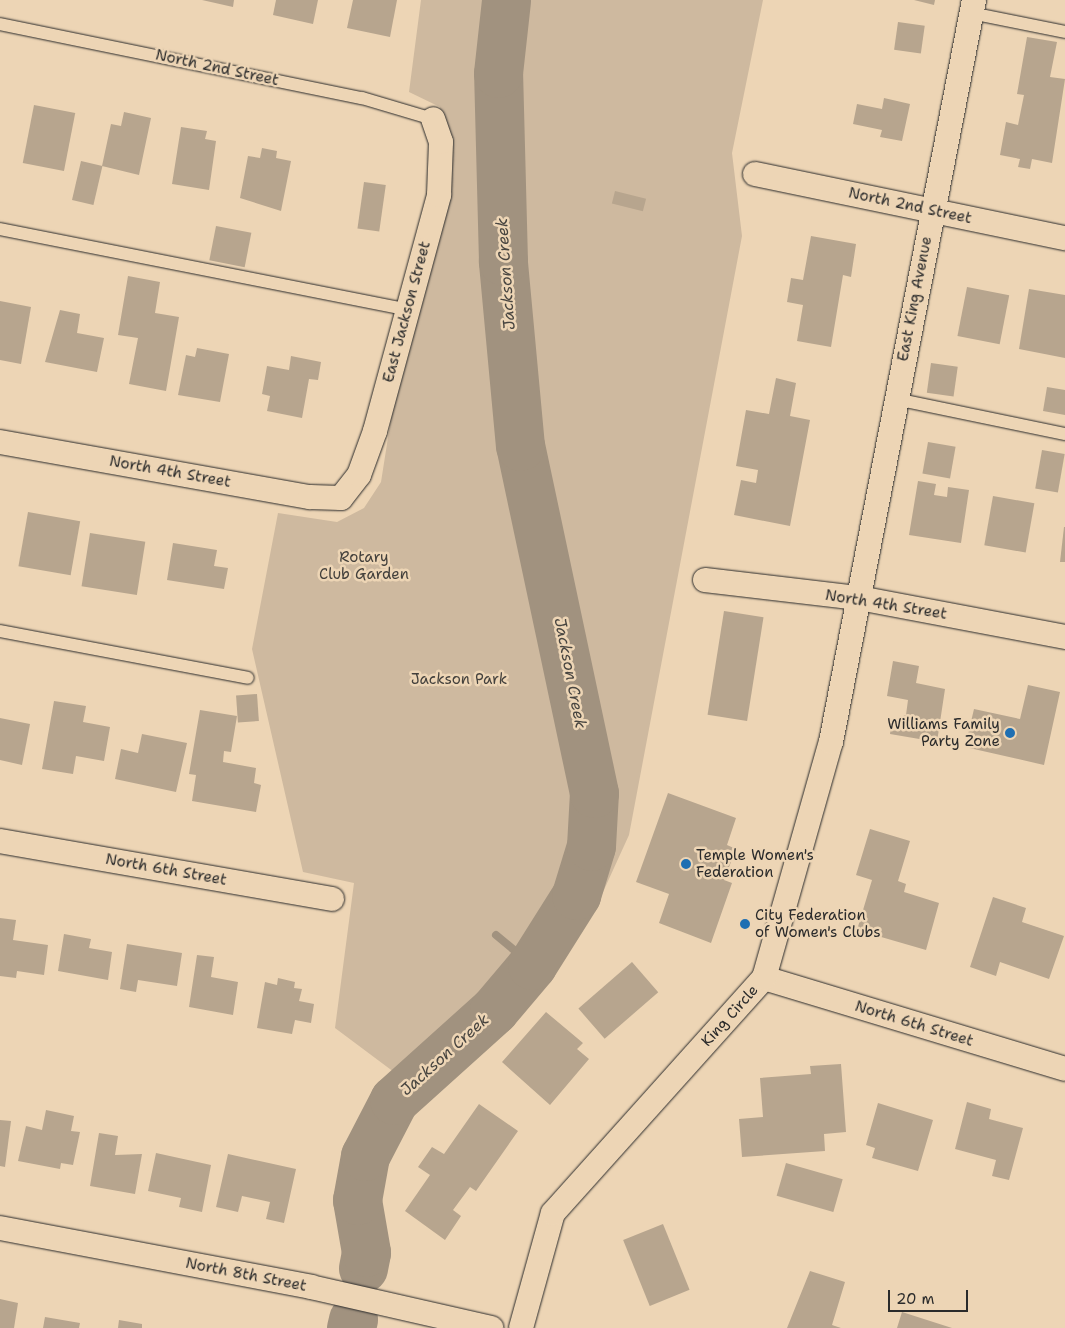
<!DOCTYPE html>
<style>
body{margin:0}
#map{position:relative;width:1065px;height:1328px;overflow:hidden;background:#edd5b5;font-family:"Shantell Sans",sans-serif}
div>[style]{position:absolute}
.green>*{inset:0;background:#ceb99f}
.stream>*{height:8px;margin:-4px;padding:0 4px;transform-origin:4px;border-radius:4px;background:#a1927f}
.river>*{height:49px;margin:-24.5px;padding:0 24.5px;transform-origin:24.5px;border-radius:24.5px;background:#a1927f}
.building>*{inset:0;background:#b7a58e;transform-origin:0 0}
.roads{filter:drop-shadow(0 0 1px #2b2b2b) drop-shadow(0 0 1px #2b2b2b)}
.lane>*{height:12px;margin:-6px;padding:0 6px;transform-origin:6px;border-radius:6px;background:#edd5b5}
.street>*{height:24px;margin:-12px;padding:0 12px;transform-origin:12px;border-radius:12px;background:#edd5b5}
.dots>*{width:14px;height:14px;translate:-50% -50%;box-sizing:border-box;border:2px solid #edd5b5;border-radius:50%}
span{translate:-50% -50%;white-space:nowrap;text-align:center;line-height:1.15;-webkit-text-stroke:5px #edd5b5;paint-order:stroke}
.street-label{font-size:15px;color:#2b2b2b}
.park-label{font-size:15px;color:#43403c}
.poi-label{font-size:15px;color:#2b2b2b}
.right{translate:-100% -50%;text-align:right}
.left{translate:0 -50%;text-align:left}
.water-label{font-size:16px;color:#484540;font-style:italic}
.scale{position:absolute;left:888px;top:1290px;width:80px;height:22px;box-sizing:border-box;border:2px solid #2b2b2b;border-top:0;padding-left:6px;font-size:15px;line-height:18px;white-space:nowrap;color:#2b2b2b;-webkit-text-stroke:4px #edd5b5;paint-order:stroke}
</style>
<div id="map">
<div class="green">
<div style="clip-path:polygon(421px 0,763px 0,732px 153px,742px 236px,629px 835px,593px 914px,418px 1090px,335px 1028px,354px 883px,303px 872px,252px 649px,278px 513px,337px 522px,364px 508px,381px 482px,440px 107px,409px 92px)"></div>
</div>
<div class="stream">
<div style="left:496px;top:935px;width:47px;rotate:39.8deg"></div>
</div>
<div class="river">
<div style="left:363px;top:1268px;width:16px;rotate:-79deg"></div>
<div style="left:366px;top:1252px;width:53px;rotate:-99.8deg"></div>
<div style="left:357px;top:1200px;width:45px;rotate:-79.7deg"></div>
<div style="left:365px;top:1156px;width:63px;rotate:-62.6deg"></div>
<div style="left:394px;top:1100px;width:135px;rotate:-42deg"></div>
<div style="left:494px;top:1010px;width:59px;rotate:-49.8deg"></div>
<div style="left:532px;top:965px;width:83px;rotate:-57.8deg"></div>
<div style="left:576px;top:895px;width:51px;rotate:-73deg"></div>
<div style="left:591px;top:846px;width:53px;rotate:-86.8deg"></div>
<div style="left:594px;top:793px;width:355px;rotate:-102deg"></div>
<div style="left:520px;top:446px;width:186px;rotate:-95.3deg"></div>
<div style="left:503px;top:261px;width:188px;rotate:-91.5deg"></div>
<div style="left:498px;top:73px;width:73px;rotate:-83.7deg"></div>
<div style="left:351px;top:1328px;width:9px;rotate:-77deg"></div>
</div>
<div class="building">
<div style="clip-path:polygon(202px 0,234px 0,233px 7px)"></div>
<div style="clip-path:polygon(276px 0,318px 0,313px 24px,273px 15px)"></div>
<div style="clip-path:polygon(353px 0,397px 0,390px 37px,347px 28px)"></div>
<div style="clip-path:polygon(914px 0,935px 0,934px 5px)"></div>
<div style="left:898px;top:22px;width:27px;height:28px;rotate:8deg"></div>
<div style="clip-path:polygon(1027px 37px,1057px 42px,1050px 77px,1065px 79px,1052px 163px,1032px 159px,1030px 169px,1018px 167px,1020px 159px,1000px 155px,1006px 122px,1018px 125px,1024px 95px,1017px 94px)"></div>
<div style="clip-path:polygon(884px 98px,910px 104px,902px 141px,880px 137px,882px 130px,853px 124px,857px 104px,882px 109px)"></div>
<div style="left:34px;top:105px;width:42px;height:59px;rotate:11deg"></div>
<div style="clip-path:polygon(124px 112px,151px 118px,139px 175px,102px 166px,111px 124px,121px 126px)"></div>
<div style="clip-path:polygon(181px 127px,207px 131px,205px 139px,216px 141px,209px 190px,172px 184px)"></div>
<div style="clip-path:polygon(262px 148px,277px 151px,276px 158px,291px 161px,281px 211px,240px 198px,248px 156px,260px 158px)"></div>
<div style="left:81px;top:161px;width:22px;height:40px;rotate:13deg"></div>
<div style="left:364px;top:182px;width:22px;height:47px;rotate:8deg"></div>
<div style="left:615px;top:191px;width:32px;height:13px;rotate:14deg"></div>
<div style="left:216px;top:226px;width:36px;height:35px;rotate:11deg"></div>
<div style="clip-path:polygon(811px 236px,856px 244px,851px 277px,843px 275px,831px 347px,797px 341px,803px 305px,787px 302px,791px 278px,803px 280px)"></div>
<div style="clip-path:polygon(128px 276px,160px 282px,155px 313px,179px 317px,166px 391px,129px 384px,138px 338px,118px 335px)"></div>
<div style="left:967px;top:287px;width:43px;height:50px;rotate:11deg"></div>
<div style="clip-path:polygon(1029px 289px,1065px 295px,1065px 358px,1019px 349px)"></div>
<div style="clip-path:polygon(0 301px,31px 307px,21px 364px,0 360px)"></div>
<div style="clip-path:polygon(60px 310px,80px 314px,77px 333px,104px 338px,97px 372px,45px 362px)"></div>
<div style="clip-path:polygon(197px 348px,229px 354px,220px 402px,178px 395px,186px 355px,195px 357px)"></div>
<div style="clip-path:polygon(291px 356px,321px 362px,318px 380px,309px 379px,302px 418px,267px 411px,270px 396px,262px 394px,267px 366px,289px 370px)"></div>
<div style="left:931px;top:363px;width:27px;height:30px;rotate:8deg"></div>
<div style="clip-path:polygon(776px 378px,796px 383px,790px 416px,810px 420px,790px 526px,734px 515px,741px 480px,756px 483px,758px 470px,736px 466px,746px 410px,769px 414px)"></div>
<div style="clip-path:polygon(1047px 387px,1065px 390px,1065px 415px,1043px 411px)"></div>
<div style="left:928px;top:442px;width:28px;height:32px;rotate:10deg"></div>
<div style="left:1042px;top:450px;width:23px;height:39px;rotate:10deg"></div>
<div style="clip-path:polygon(918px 481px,936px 484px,934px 495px,947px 497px,948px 487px,969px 490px,961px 543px,909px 535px)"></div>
<div style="left:993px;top:496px;width:42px;height:50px;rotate:10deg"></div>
<div style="left:28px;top:512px;width:53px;height:55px;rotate:10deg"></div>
<div style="clip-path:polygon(1064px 527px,1065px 527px,1065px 562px,1060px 562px)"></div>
<div style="left:90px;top:533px;width:56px;height:54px;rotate:9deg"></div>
<div style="clip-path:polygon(173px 543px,217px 550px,214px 566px,228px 568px,224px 589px,167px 580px)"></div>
<div style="left:724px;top:611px;width:40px;height:105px;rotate:9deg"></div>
<div style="clip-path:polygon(893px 661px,919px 666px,916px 683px,945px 689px,937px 742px,890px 734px,892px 720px,906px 715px,908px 700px,887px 696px)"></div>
<div style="clip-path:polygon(1028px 685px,1060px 692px,1044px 765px,965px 747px,974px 709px,1020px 719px)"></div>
<div style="left:257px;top:694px;width:27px;height:21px;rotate:86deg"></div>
<div style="clip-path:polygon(54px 701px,86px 706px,83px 722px,110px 727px,104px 761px,76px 756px,73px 774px,42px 769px)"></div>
<div style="clip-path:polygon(200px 710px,237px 716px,231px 752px,224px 751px,223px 762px,256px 768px,254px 783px,261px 785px,256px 812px,192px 801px,196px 775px,189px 774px)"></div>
<div style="clip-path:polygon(0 718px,30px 724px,22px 765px,0 760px)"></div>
<div style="clip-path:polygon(142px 734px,187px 743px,176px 792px,115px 779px,121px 749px,138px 753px)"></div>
<div style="clip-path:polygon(668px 793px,736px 818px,727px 845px,736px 849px,724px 880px,732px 883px,711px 943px,659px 923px,669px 894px,636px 882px)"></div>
<div style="clip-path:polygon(870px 829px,910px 841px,898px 881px,906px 884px,904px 892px,939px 903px,926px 950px,857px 930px,872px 880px,856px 875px)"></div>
<div style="clip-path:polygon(993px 897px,1026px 908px,1022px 922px,1064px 936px,1049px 979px,1000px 962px,996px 976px,970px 967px)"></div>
<div style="clip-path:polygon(0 918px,16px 920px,13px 940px,48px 945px,44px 975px,17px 971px,16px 978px,0 976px)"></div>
<div style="clip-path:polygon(64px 934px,91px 939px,89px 948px,112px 952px,108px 980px,58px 971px)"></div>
<div style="clip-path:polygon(127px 944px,182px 953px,177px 986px,138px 980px,136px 992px,120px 989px)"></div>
<div style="clip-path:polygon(197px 955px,214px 957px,211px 977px,238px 982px,233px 1015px,189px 1007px)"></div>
<div style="left:632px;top:962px;width:40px;height:71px;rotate:49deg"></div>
<div style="clip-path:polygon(278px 978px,295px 982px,294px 988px,302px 989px,299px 1001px,314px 1004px,311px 1023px,295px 1020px,292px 1034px,257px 1028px,265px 982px,277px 985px)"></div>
<div style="clip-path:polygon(546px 1012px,583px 1043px,577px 1049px,589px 1059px,550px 1105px,502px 1062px)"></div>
<div style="clip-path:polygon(841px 1064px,846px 1132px,824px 1134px,825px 1151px,742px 1157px,739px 1119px,763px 1117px,760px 1078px,811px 1074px,810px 1066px)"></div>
<div style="clip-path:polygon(967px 1102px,991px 1109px,989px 1119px,1023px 1128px,1009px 1180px,992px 1176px,996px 1160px,955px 1149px)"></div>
<div style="clip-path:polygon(878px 1103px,933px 1120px,918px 1171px,872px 1158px,875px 1148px,866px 1145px)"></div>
<div style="clip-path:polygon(479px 1104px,518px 1131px,476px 1191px,470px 1187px,453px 1210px,461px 1216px,445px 1240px,405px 1211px,430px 1175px,418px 1167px,432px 1147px,444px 1154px)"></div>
<div style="clip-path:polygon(46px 1110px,74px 1116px,71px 1131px,80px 1132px,73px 1165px,61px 1163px,60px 1169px,18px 1161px,26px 1126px,42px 1130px)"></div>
<div style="clip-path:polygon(0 1120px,11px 1121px,5px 1167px,0 1166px)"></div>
<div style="clip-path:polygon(99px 1133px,118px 1136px,115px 1155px,142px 1154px,135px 1194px,90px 1186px)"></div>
<div style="clip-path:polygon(156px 1153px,211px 1165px,202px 1212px,179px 1207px,181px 1198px,148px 1191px)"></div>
<div style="clip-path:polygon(228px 1154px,296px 1169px,284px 1223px,266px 1219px,270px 1202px,242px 1196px,238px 1212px,216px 1207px)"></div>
<div style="left:786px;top:1163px;width:59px;height:34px;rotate:16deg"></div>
<div style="left:663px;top:1224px;width:71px;height:43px;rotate:68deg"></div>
<div style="clip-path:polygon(810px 1271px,845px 1282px,832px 1325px,841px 1328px,787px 1328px)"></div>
<div style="clip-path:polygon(0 1299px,18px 1303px,14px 1328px,0 1328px)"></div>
<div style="clip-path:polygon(902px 1312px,952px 1328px,897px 1328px)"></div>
<div style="clip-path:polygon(45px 1317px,80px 1323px,79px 1328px,43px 1328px)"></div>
<div style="clip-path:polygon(119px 1320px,142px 1324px,142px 1328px,118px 1328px)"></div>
</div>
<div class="roads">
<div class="lane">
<div style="left:971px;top:13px;width:96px;rotate:11.4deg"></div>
<div style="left:0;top:24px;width:369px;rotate:11.6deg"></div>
<div style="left:362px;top:98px;width:74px;rotate:16.5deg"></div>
<div style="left:0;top:229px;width:416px;rotate:11.2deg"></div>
<div style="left:896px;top:399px;width:173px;rotate:11.7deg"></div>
<div style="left:0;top:631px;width:252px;rotate:10.7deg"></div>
</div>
<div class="street">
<div style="left:755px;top:174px;width:317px;rotate:11.7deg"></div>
<div style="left:0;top:442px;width:315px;rotate:10.1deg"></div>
<div style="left:310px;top:497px;width:31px;rotate:2deg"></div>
<div style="left:341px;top:498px;width:29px;rotate:-52deg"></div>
<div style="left:359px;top:475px;width:47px;rotate:-70deg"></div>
<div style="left:375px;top:431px;width:245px;rotate:-74.8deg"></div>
<div style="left:439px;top:195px;width:53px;rotate:-87.8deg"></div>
<div style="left:441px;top:142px;width:24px;rotate:-109deg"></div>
<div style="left:705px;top:580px;width:155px;rotate:6.7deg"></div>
<div style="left:859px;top:598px;width:210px;rotate:10.7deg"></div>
<div style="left:0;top:841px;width:337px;rotate:9.9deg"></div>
<div style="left:764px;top:978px;width:314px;rotate:16.8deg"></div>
<div style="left:0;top:1228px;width:317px;rotate:10.7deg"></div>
<div style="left:311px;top:1287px;width:185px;rotate:12.8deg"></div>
<div style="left:521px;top:1328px;width:119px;rotate:-74.5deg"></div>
<div style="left:553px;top:1213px;width:316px;rotate:-48.1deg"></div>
<div style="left:764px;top:978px;width:245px;rotate:-74.2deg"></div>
<div style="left:831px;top:742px;width:756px;rotate:-79.09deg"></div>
</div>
</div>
<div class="dots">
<div style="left:1010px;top:733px;background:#1f6fb2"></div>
<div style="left:686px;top:864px;background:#1f6fb2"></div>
<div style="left:745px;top:924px;background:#1f6fb2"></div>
</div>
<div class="street-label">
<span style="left:217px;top:68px;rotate:12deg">North 2nd Street</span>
<span style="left:910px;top:206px;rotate:12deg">North 2nd Street</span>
<span style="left:915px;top:299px;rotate:-79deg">East King Avenue</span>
<span style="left:407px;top:312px;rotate:-75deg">East Jackson Street</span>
<span style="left:170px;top:472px;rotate:10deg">North 4th Street</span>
<span style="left:886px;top:605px;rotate:9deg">North 4th Street</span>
<span style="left:166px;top:870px;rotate:10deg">North 6th Street</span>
<span style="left:730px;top:1016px;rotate:-48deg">King Circle</span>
<span style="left:914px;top:1024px;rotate:17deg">North 6th Street</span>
<span style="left:246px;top:1275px;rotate:11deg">North 8th Street</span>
</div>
<div class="park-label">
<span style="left:364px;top:566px">Rotary<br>Club Garden</span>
<span style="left:459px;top:680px">Jackson Park</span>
</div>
<div class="poi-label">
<span class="right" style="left:1000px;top:733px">Williams Family<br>Party Zone</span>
<span class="left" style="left:696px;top:864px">Temple Women's<br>Federation</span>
<span class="left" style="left:755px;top:924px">City Federation<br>of Women's Clubs</span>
</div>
<div class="water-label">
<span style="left:506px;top:274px;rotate:-94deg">Jackson Creek</span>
<span style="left:570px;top:673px;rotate:79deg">Jackson Creek</span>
<span style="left:445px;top:1055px;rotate:-42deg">Jackson Creek</span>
</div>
<div class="scale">20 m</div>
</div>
